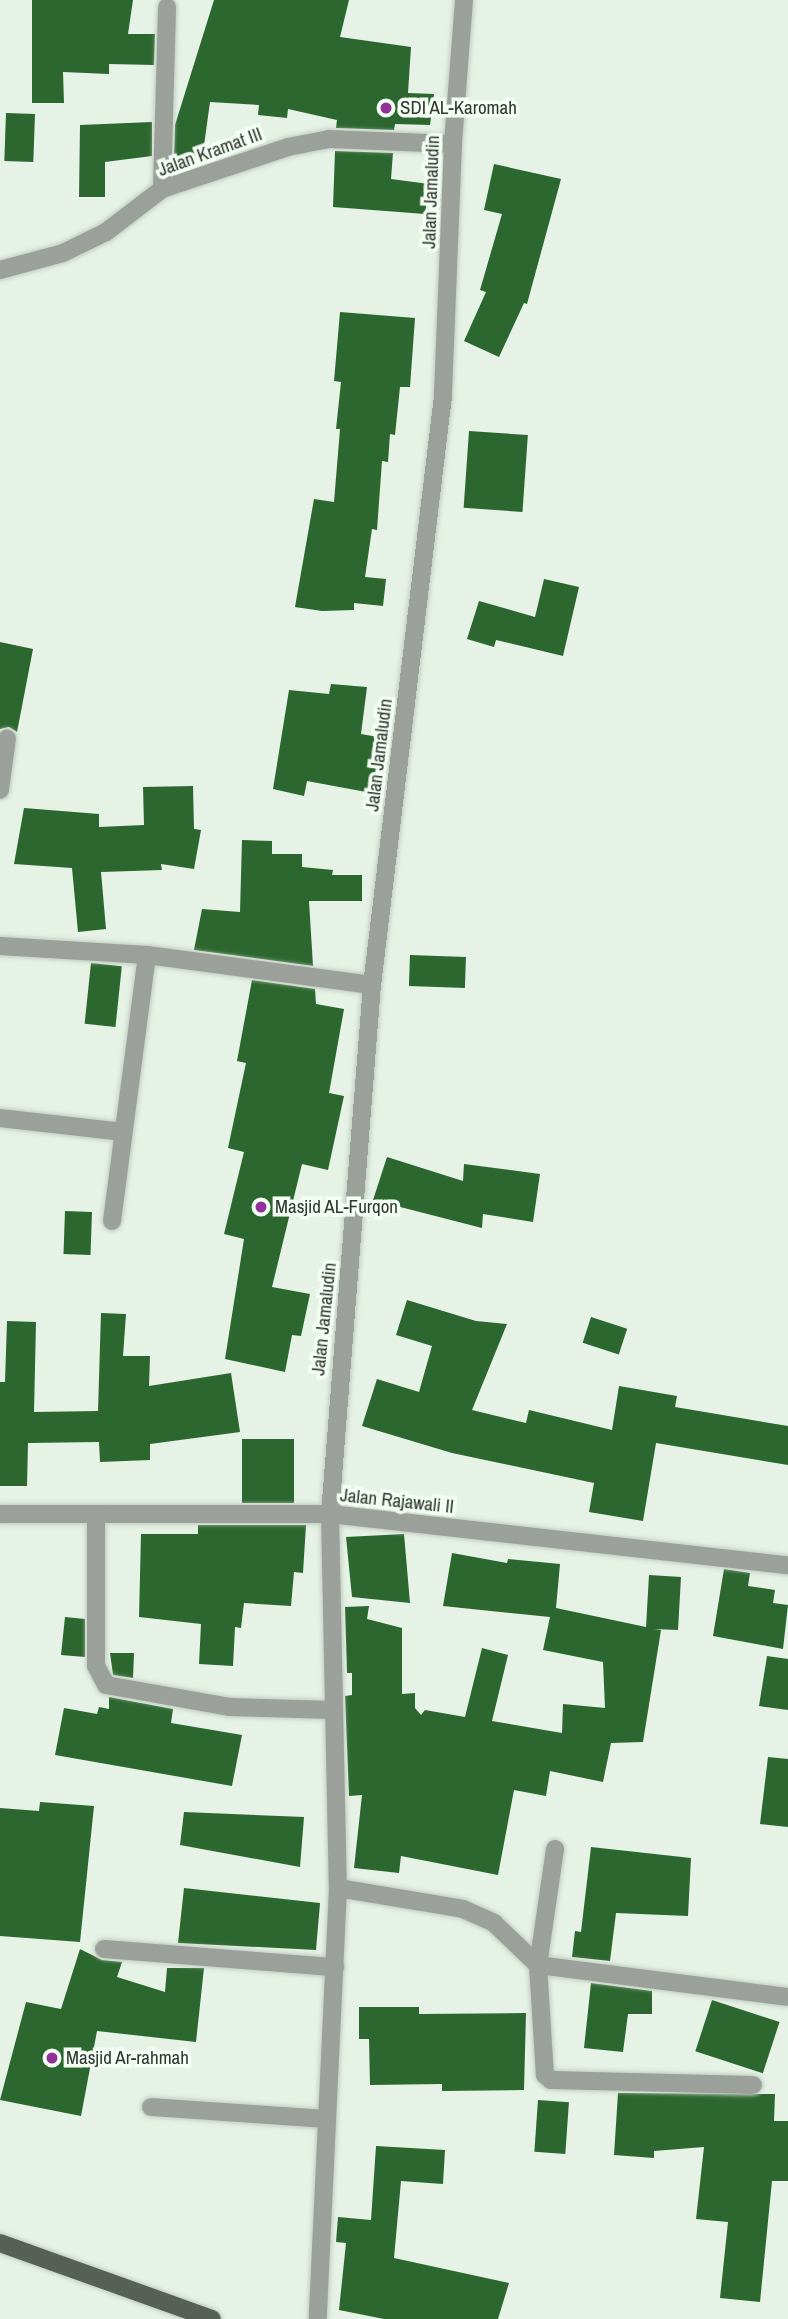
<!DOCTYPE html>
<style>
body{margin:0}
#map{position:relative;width:788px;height:2319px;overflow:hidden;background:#e5f2e5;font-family:"Archivo Narrow",sans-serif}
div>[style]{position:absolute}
.building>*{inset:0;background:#2c672f;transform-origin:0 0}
.roads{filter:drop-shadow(0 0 2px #c1cdc1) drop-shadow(0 0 2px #c1cdc1)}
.minor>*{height:18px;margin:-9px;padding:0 9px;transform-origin:9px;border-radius:9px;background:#9ba09a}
.tertiary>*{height:18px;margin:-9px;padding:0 9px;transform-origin:9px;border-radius:9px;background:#9ba09a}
.primary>*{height:18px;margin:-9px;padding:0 9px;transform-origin:9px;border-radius:9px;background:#576057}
.dots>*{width:19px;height:19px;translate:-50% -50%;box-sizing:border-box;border:4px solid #f4fff4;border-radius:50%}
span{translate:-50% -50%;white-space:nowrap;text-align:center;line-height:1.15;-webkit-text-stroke:7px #f4fff4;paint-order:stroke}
.poi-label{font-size:19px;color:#323732}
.left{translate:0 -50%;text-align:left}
.street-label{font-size:19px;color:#323732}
</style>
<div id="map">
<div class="building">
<div style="clip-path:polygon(32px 0,133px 0,128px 34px,155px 34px,154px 65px,109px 64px,109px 74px,63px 72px,64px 103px,32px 103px)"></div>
<div style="clip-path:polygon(214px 0,349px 0,340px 37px,411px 47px,408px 93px,434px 94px,430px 125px,395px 124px,394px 130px,336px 128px,337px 120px,288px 109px,287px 118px,258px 115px,259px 105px,210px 102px,202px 160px,174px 158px,175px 125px)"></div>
<div style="left:6px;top:113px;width:29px;height:48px;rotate:2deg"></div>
<div style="clip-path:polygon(152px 122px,152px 156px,105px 162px,105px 197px,79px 197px,80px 125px)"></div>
<div style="clip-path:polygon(335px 151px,393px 153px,391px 179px,429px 184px,425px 214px,333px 207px)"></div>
<div style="clip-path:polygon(494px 164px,561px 179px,527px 304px,524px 303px,499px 357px,464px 341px,486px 292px,480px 290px,502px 214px,484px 210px)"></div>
<div style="clip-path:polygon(340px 312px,415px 318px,410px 387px,400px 387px,395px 435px,390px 434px,388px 462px,382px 461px,377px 530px,372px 529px,365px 577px,386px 579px,383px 606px,354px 603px,354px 610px,322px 611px,295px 607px,314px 499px,334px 502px,340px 429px,336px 429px,341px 382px,334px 381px)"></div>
<div style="left:469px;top:431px;width:59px;height:77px;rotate:4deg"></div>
<div style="clip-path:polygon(544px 579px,579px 587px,563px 656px,496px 640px,494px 647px,467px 639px,479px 601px,535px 617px)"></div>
<div style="clip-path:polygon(0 642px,33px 649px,17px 732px,9px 727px,0 729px)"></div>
<div style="clip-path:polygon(331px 684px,367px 687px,361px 734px,389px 739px,377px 794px,307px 781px,304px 796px,273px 789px,289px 690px,329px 694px)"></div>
<div style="clip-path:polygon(193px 786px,194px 829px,201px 830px,194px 869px,161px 864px,162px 870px,101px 872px,106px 929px,78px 932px,72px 868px,14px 864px,24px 808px,99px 814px,99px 827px,144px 825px,143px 787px)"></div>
<div style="clip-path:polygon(242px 840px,272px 841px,272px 854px,302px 854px,302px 867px,333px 870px,332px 875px,362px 875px,362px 901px,309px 901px,313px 966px,194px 950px,202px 909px,240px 912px)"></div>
<div style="left:410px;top:955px;width:56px;height:31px;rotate:2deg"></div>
<div style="left:91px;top:963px;width:31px;height:61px;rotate:6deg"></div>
<div style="clip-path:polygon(252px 980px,315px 989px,316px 1004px,344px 1009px,329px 1093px,344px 1096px,328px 1170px,302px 1164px,272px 1287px,310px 1294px,301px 1336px,292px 1335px,285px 1372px,225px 1359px,244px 1239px,224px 1234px,244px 1152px,228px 1148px,246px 1063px,237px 1061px)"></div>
<div style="clip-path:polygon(387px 1157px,463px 1181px,464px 1164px,540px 1174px,533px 1222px,483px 1214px,482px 1228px,373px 1200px)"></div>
<div style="left:65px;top:1211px;width:27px;height:43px;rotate:2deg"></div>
<div style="clip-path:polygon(407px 1300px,476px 1321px,507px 1324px,472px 1410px,526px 1423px,529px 1410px,612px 1430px,619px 1386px,677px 1396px,675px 1407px,788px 1426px,788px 1465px,656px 1443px,643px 1521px,589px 1512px,594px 1483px,452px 1453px,362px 1426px,377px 1379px,419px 1392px,432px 1346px,396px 1335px)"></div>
<div style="clip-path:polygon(101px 1313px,126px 1314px,123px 1356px,150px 1356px,149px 1386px,231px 1373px,240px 1432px,150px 1444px,150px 1460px,100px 1462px,99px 1442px,28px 1443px,27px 1486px,0 1486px,0 1382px,5px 1382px,7px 1321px,36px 1322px,34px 1412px,98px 1411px)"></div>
<div style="left:591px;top:1317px;width:38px;height:27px;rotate:18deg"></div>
<div style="left:242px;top:1439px;width:52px;height:64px"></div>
<div style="clip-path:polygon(198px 1525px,306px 1525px,303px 1573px,294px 1572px,291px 1606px,244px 1603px,241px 1628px,235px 1627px,233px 1666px,199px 1664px,201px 1624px,139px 1617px,141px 1534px,198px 1534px)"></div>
<div style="clip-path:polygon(404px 1534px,410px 1603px,352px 1597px,346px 1537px)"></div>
<div style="clip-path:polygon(452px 1553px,507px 1563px,508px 1559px,560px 1564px,556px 1608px,646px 1627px,649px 1575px,681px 1577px,678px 1630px,654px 1629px,661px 1630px,643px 1742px,611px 1743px,603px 1782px,550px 1771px,546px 1796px,514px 1790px,498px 1875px,401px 1856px,399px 1873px,354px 1868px,362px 1795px,349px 1796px,345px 1696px,352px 1695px,352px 1673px,347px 1673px,345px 1607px,369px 1606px,367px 1619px,402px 1628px,402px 1694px,415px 1693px,415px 1708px,421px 1715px,425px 1710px,465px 1717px,482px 1648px,508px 1655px,492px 1721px,562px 1733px,563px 1704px,605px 1708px,603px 1662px,543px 1650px,550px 1617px,443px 1606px)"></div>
<div style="clip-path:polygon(724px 1569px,750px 1573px,748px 1586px,775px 1590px,773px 1603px,788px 1605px,783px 1649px,713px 1636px)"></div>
<div style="clip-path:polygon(65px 1617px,85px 1619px,85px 1657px,61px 1655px)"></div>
<div style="clip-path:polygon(110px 1653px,134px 1653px,133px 1678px,113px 1675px)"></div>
<div style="clip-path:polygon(767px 1656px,788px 1659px,788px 1710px,759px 1706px)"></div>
<div style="clip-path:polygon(109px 1697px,173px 1709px,171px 1723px,242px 1735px,232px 1786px,55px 1755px,64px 1708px,97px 1714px,99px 1707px,109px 1709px)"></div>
<div style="clip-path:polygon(768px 1757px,788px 1759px,788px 1827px,760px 1824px)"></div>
<div style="clip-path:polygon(40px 1802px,94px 1806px,80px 1942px,0 1936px,0 1808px,39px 1811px)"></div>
<div style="clip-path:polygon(184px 1812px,304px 1817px,300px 1867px,180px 1845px)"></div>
<div style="clip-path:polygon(591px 1847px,691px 1858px,688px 1916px,616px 1913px,610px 1961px,572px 1957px,575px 1931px,581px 1932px)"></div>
<div style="clip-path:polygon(184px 1888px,320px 1903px,316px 1950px,178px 1943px)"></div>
<div style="clip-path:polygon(80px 1949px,102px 1960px,122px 1962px,117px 1977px,165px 1992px,167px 1968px,204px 1968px,196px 2042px,97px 2031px,81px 2116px,0 2100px,26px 2002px,61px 2009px)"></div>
<div style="clip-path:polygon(591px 1983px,652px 1991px,652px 2014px,628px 2014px,623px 2052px,584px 2048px)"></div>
<div style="left:712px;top:2000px;width:71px;height:54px;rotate:18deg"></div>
<div style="clip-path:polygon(359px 2007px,419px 2007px,419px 2014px,526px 2013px,524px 2090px,442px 2091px,442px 2084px,370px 2085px,369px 2039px,359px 2039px)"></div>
<div style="clip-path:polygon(618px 2093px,775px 2094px,774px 2121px,788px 2121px,788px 2181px,772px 2181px,760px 2302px,720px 2298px,728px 2222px,696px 2219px,704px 2147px,654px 2151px,654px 2158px,614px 2155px)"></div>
<div style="left:538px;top:2100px;width:31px;height:52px;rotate:4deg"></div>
<div style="clip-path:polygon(376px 2146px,445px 2150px,443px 2184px,401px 2181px,394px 2258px,509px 2283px,498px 2319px,384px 2319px,339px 2310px,346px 2243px,336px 2242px,338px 2217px,371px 2220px)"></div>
</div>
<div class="roads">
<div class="minor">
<div style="left:162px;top:189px;width:182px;rotate:-88.4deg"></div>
<div style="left:0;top:270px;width:65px;rotate:-15.1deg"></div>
<div style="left:63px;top:253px;width:48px;rotate:-26deg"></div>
<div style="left:106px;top:232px;width:71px;rotate:-37.5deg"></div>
<div style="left:162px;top:189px;width:133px;rotate:-18.4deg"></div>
<div style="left:288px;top:147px;width:42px;rotate:-11deg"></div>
<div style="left:329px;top:139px;width:124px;rotate:2.3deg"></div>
<div style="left:0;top:790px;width:52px;rotate:-82.3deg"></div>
<div style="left:0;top:946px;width:147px;rotate:3.5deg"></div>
<div style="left:147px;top:955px;width:227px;rotate:7.6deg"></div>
<div style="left:0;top:1118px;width:124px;rotate:6.5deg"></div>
<div style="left:112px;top:1221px;width:268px;rotate:-82.5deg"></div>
<div style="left:0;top:1514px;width:330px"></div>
<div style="left:330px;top:1514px;width:374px;rotate:88.8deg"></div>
<div style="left:338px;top:1888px;width:431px;rotate:92.7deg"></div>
<div style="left:96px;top:1515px;width:151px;rotate:90deg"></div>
<div style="left:96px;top:1666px;width:21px;rotate:62deg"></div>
<div style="left:106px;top:1685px;width:125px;rotate:10.1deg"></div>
<div style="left:229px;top:1707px;width:104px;rotate:1.7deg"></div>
<div style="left:555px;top:1849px;width:117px;rotate:98.3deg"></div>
<div style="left:538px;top:1965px;width:110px;rotate:86.4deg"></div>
<div style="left:545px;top:2075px;width:8px;rotate:40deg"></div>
<div style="left:551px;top:2080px;width:202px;rotate:1.4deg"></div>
<div style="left:338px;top:1888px;width:127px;rotate:9.5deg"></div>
<div style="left:463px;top:1909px;width:34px;rotate:24deg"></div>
<div style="left:494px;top:1923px;width:61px;rotate:43.7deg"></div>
<div style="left:538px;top:1965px;width:252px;rotate:7.3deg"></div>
<div style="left:104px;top:1949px;width:232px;rotate:4.5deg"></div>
<div style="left:151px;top:2107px;width:174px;rotate:3.9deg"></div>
</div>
<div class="tertiary">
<div style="left:464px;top:0;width:144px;rotate:94.4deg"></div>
<div style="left:453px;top:144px;width:252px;rotate:92.3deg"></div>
<div style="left:443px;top:396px;width:593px;rotate:96.87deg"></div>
<div style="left:372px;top:985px;width:531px;rotate:94.54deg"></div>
<div style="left:330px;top:1514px;width:461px;rotate:6.4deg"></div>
</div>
<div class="primary">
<div style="left:0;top:2243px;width:225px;rotate:19.7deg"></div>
</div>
</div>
<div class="dots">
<div style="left:386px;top:108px;background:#913199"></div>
<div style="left:261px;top:1207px;background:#913199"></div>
<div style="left:52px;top:2058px;background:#913199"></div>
</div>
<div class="poi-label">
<span class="left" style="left:400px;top:108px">SDI AL-Karomah</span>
<span class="left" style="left:275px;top:1207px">Masjid AL-Furqon</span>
<span class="left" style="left:66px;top:2058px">Masjid Ar-rahmah</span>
</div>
<div class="street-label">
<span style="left:210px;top:152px;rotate:-20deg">Jalan Kramat III</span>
<span style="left:431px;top:192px;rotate:-88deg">Jalan Jamaludin</span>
<span style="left:379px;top:755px;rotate:-83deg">Jalan Jamaludin</span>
<span style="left:324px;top:1319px;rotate:-84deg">Jalan Jamaludin</span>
<span style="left:397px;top:1501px;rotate:6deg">Jalan Rajawali II</span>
</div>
</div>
